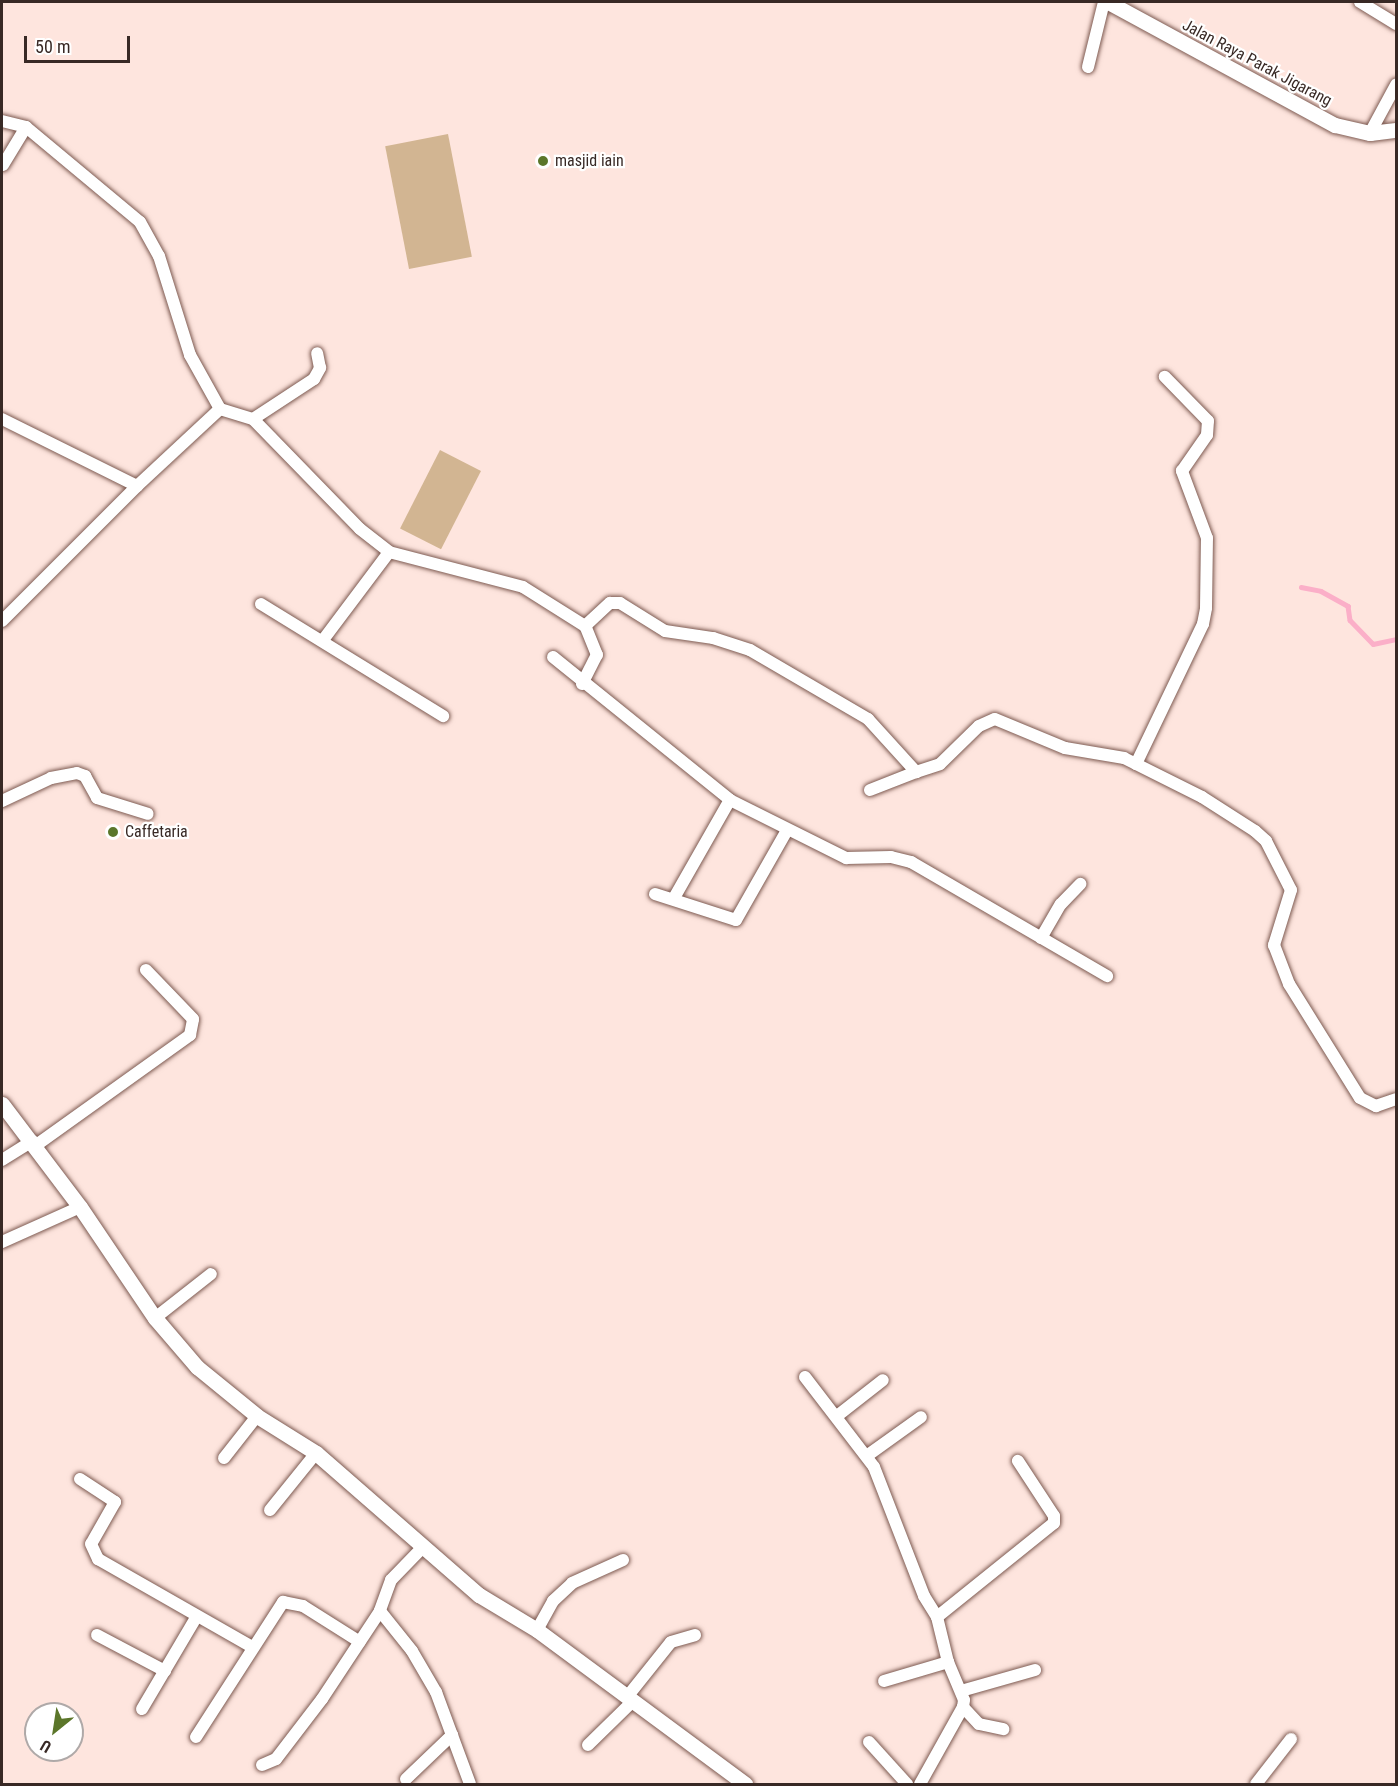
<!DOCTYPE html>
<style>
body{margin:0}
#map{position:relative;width:1398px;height:1786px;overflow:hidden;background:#fee5de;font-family:"Roboto Condensed",sans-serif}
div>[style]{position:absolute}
.green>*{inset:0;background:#d2b592;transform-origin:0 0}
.stream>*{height:4.5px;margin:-2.25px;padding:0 2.25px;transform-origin:2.25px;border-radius:2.25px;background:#fbafc8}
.roads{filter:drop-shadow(0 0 2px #7d5a51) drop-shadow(0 0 2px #7d5a51)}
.minor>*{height:12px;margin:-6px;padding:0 6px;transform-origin:6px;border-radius:6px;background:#fff}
.tertiary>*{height:15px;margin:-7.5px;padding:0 7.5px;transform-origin:7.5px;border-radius:7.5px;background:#fff}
.dots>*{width:16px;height:16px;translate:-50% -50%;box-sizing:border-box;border:3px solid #fff;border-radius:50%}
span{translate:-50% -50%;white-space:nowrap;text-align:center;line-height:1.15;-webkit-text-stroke:4.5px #fff;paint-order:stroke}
.street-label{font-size:16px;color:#382925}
.poi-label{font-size:16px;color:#382925}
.left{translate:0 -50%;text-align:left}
.frame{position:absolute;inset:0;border:3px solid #382925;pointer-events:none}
.north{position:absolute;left:24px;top:1702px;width:60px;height:60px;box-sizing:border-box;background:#fff;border:2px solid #afa9a8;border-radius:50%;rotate:210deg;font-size:16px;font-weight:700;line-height:24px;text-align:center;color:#382925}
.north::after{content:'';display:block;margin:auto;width:21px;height:27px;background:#5b762a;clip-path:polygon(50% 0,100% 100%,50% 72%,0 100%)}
.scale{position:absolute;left:24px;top:36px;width:106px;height:27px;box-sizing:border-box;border:3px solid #382925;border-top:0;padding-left:8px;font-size:18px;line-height:21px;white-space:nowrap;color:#382925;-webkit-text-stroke:4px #fff;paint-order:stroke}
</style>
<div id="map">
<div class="green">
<div style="left:448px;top:134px;width:125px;height:64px;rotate:79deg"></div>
<div style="left:440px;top:450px;width:46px;height:88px;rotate:27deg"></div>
</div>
<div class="stream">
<div style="left:1301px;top:587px;width:20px;rotate:11deg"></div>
<div style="left:1321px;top:591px;width:31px;rotate:29deg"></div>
<div style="left:1348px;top:606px;width:14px;rotate:82deg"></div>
<div style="left:1350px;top:620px;width:33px;rotate:46deg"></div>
<div style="left:1373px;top:644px;width:24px;rotate:-12deg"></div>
</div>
<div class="roads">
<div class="minor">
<div style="left:1360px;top:2px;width:42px;rotate:31.4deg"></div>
<div style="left:1088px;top:67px;width:67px;rotate:-76.2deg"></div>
<div style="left:2px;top:121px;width:25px;rotate:14deg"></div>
<div style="left:26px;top:127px;width:148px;rotate:39.8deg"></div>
<div style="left:140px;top:222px;width:39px;rotate:61deg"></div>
<div style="left:159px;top:256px;width:104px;rotate:72.6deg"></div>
<div style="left:190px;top:355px;width:62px;rotate:60.9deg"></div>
<div style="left:220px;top:409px;width:34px;rotate:17deg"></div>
<div style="left:253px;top:419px;width:153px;rotate:45.8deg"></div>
<div style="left:360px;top:529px;width:37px;rotate:38deg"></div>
<div style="left:389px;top:552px;width:138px;rotate:14.6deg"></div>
<div style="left:523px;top:587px;width:73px;rotate:32.2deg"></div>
<div style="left:585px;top:626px;width:34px;rotate:-43deg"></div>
<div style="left:610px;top:603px;width:10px"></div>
<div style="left:620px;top:603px;width:53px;rotate:31.9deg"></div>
<div style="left:665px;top:631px;width:49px;rotate:8.3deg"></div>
<div style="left:713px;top:638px;width:39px;rotate:18deg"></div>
<div style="left:750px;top:650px;width:137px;rotate:30.3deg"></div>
<div style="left:868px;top:719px;width:72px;rotate:47.8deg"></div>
<div style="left:916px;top:772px;width:25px;rotate:-18deg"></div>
<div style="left:940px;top:764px;width:54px;rotate:-44.3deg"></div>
<div style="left:979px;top:726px;width:17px;rotate:-24deg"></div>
<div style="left:995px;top:719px;width:76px;rotate:22.5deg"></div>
<div style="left:1065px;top:748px;width:60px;rotate:9.6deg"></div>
<div style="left:1124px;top:758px;width:87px;rotate:26.6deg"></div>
<div style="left:1202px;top:797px;width:63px;rotate:32.7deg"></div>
<div style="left:1255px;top:831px;width:15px;rotate:42deg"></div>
<div style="left:1266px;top:841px;width:55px;rotate:63deg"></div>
<div style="left:1291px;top:890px;width:58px;rotate:107.2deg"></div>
<div style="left:1274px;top:945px;width:42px;rotate:69deg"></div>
<div style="left:1289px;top:984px;width:134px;rotate:58.1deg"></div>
<div style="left:1360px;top:1098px;width:18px;rotate:27deg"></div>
<div style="left:1376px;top:1106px;width:21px;rotate:-19deg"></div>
<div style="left:1370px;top:133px;width:55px;rotate:-61.6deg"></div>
<div style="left:3px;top:165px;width:44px;rotate:-58.8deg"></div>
<div style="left:2px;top:419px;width:151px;rotate:26.4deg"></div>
<div style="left:253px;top:419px;width:73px;rotate:-33.3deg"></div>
<div style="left:314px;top:379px;width:13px;rotate:-61deg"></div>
<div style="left:320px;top:368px;width:15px;rotate:-101deg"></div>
<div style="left:261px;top:604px;width:214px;rotate:31.6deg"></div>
<div style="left:2px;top:621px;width:191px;rotate:-45deg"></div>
<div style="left:137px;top:486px;width:113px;rotate:-42.9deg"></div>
<div style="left:323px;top:640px;width:110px;rotate:-53.1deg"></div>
<div style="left:553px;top:657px;width:228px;rotate:38.9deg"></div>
<div style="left:730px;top:800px;width:130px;rotate:26.6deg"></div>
<div style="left:846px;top:858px;width:45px;rotate:-1.3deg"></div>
<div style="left:891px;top:857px;width:21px;rotate:14deg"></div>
<div style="left:911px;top:862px;width:227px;rotate:30.2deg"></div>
<div style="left:582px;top:684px;width:33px;rotate:-63deg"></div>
<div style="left:597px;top:655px;width:31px;rotate:-112deg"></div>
<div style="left:1136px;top:764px;width:155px;rotate:-64.4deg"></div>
<div style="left:1203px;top:624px;width:16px;rotate:-79deg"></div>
<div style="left:1206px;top:608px;width:70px;rotate:-89.2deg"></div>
<div style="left:1207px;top:538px;width:72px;rotate:-110.5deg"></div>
<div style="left:1182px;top:471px;width:44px;rotate:-55.2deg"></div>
<div style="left:1207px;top:435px;width:14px;rotate:-86deg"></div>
<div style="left:1208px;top:421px;width:62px;rotate:-134.3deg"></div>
<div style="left:870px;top:790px;width:49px;rotate:-21.4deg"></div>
<div style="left:2px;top:801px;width:54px;rotate:-25.1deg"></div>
<div style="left:51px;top:778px;width:26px;rotate:-11deg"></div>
<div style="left:77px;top:773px;width:9px;rotate:21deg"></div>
<div style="left:85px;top:776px;width:25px;rotate:61deg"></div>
<div style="left:97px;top:798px;width:53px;rotate:17.4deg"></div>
<div style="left:655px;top:894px;width:85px;rotate:17.8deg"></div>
<div style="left:736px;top:920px;width:101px;rotate:-60.4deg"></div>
<div style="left:674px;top:898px;width:113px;rotate:-60.3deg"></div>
<div style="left:1041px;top:938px;width:39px;rotate:-60deg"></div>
<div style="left:1061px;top:904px;width:28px;rotate:-46deg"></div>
<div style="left:35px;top:1146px;width:191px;rotate:-35.6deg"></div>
<div style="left:190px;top:1035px;width:16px;rotate:-79deg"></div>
<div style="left:193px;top:1019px;width:68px;rotate:-133.8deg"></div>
<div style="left:2px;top:1160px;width:36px;rotate:-32deg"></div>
<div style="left:2px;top:1242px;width:85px;rotate:-24.2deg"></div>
<div style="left:155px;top:1318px;width:71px;rotate:-38.2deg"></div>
<div style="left:805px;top:1377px;width:113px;rotate:52.5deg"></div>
<div style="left:874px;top:1467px;width:138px;rotate:68.8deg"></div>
<div style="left:924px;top:1596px;width:25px;rotate:58deg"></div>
<div style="left:937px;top:1617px;width:46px;rotate:76.3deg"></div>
<div style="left:948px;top:1662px;width:41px;rotate:67.2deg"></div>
<div style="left:964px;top:1700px;width:7px;rotate:98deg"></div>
<div style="left:963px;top:1707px;width:88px;rotate:119.2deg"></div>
<div style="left:837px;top:1416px;width:58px;rotate:-38deg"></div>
<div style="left:868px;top:1455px;width:65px;rotate:-35.6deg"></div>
<div style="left:224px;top:1458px;width:53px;rotate:-51.8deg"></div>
<div style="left:80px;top:1479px;width:42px;rotate:33.3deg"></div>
<div style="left:115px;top:1502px;width:48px;rotate:119.7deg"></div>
<div style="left:91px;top:1544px;width:17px;rotate:65deg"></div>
<div style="left:98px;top:1559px;width:177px;rotate:29.7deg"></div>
<div style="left:270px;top:1510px;width:73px;rotate:-51.1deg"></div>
<div style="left:423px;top:1547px;width:46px;rotate:134.1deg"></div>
<div style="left:391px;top:1580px;width:33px;rotate:110deg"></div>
<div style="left:380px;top:1611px;width:51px;rotate:51.3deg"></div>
<div style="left:412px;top:1651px;width:48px;rotate:59.7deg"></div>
<div style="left:436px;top:1692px;width:98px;rotate:69.7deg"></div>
<div style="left:937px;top:1617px;width:150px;rotate:-38.8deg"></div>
<div style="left:1054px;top:1523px;width:7px;rotate:-90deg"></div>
<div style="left:1054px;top:1516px;width:66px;rotate:-123.2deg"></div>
<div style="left:537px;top:1630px;width:33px;rotate:-61deg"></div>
<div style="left:553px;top:1601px;width:26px;rotate:-43deg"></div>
<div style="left:572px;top:1583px;width:56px;rotate:-24.3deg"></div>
<div style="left:97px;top:1635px;width:77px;rotate:27.9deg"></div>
<div style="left:884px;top:1681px;width:67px;rotate:-16.5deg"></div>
<div style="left:961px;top:1691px;width:77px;rotate:-15.8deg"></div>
<div style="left:627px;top:1697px;width:70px;rotate:-51.3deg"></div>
<div style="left:671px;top:1642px;width:25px;rotate:-16deg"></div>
<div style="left:963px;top:1707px;width:23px;rotate:47deg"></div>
<div style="left:979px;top:1724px;width:25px;rotate:12deg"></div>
<div style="left:142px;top:1709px;width:108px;rotate:-59.4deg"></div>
<div style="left:196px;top:1737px;width:161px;rotate:-57.2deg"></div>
<div style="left:283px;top:1602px;width:20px;rotate:11deg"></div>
<div style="left:303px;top:1606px;width:67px;rotate:32.3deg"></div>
<div style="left:869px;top:1742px;width:57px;rotate:47.9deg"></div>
<div style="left:588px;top:1745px;width:63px;rotate:-44.4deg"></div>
<div style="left:262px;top:1765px;width:15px;rotate:-23deg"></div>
<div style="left:276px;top:1759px;width:76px;rotate:-52.5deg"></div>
<div style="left:322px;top:1699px;width:105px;rotate:-56.6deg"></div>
<div style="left:406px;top:1779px;width:64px;rotate:-43.7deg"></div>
<div style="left:1256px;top:1784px;width:57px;rotate:-52.1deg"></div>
</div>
<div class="tertiary">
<div style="left:1108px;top:2px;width:258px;rotate:28.5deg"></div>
<div style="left:1335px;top:125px;width:36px;rotate:13deg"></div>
<div style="left:1370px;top:133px;width:26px;rotate:-7deg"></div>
<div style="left:2px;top:1104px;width:129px;rotate:52.9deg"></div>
<div style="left:80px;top:1207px;width:134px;rotate:56deg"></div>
<div style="left:155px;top:1318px;width:65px;rotate:49.4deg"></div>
<div style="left:197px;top:1367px;width:77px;rotate:39.2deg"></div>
<div style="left:257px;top:1416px;width:70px;rotate:32.1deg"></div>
<div style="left:316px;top:1453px;width:216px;rotate:41.1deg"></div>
<div style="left:479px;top:1595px;width:68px;rotate:31.1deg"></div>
<div style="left:537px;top:1630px;width:259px;rotate:36.5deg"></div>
</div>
</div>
<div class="dots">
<div style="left:543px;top:161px;background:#5b762a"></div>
<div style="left:113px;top:832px;background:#5b762a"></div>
</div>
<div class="street-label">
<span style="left:1257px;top:63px;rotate:28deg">Jalan Raya Parak Jigarang</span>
</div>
<div class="poi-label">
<span class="left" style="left:555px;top:161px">masjid iain</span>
<span class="left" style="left:125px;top:832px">Caffetaria</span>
</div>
<div class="frame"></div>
<div class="north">U</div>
<div class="scale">50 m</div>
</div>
